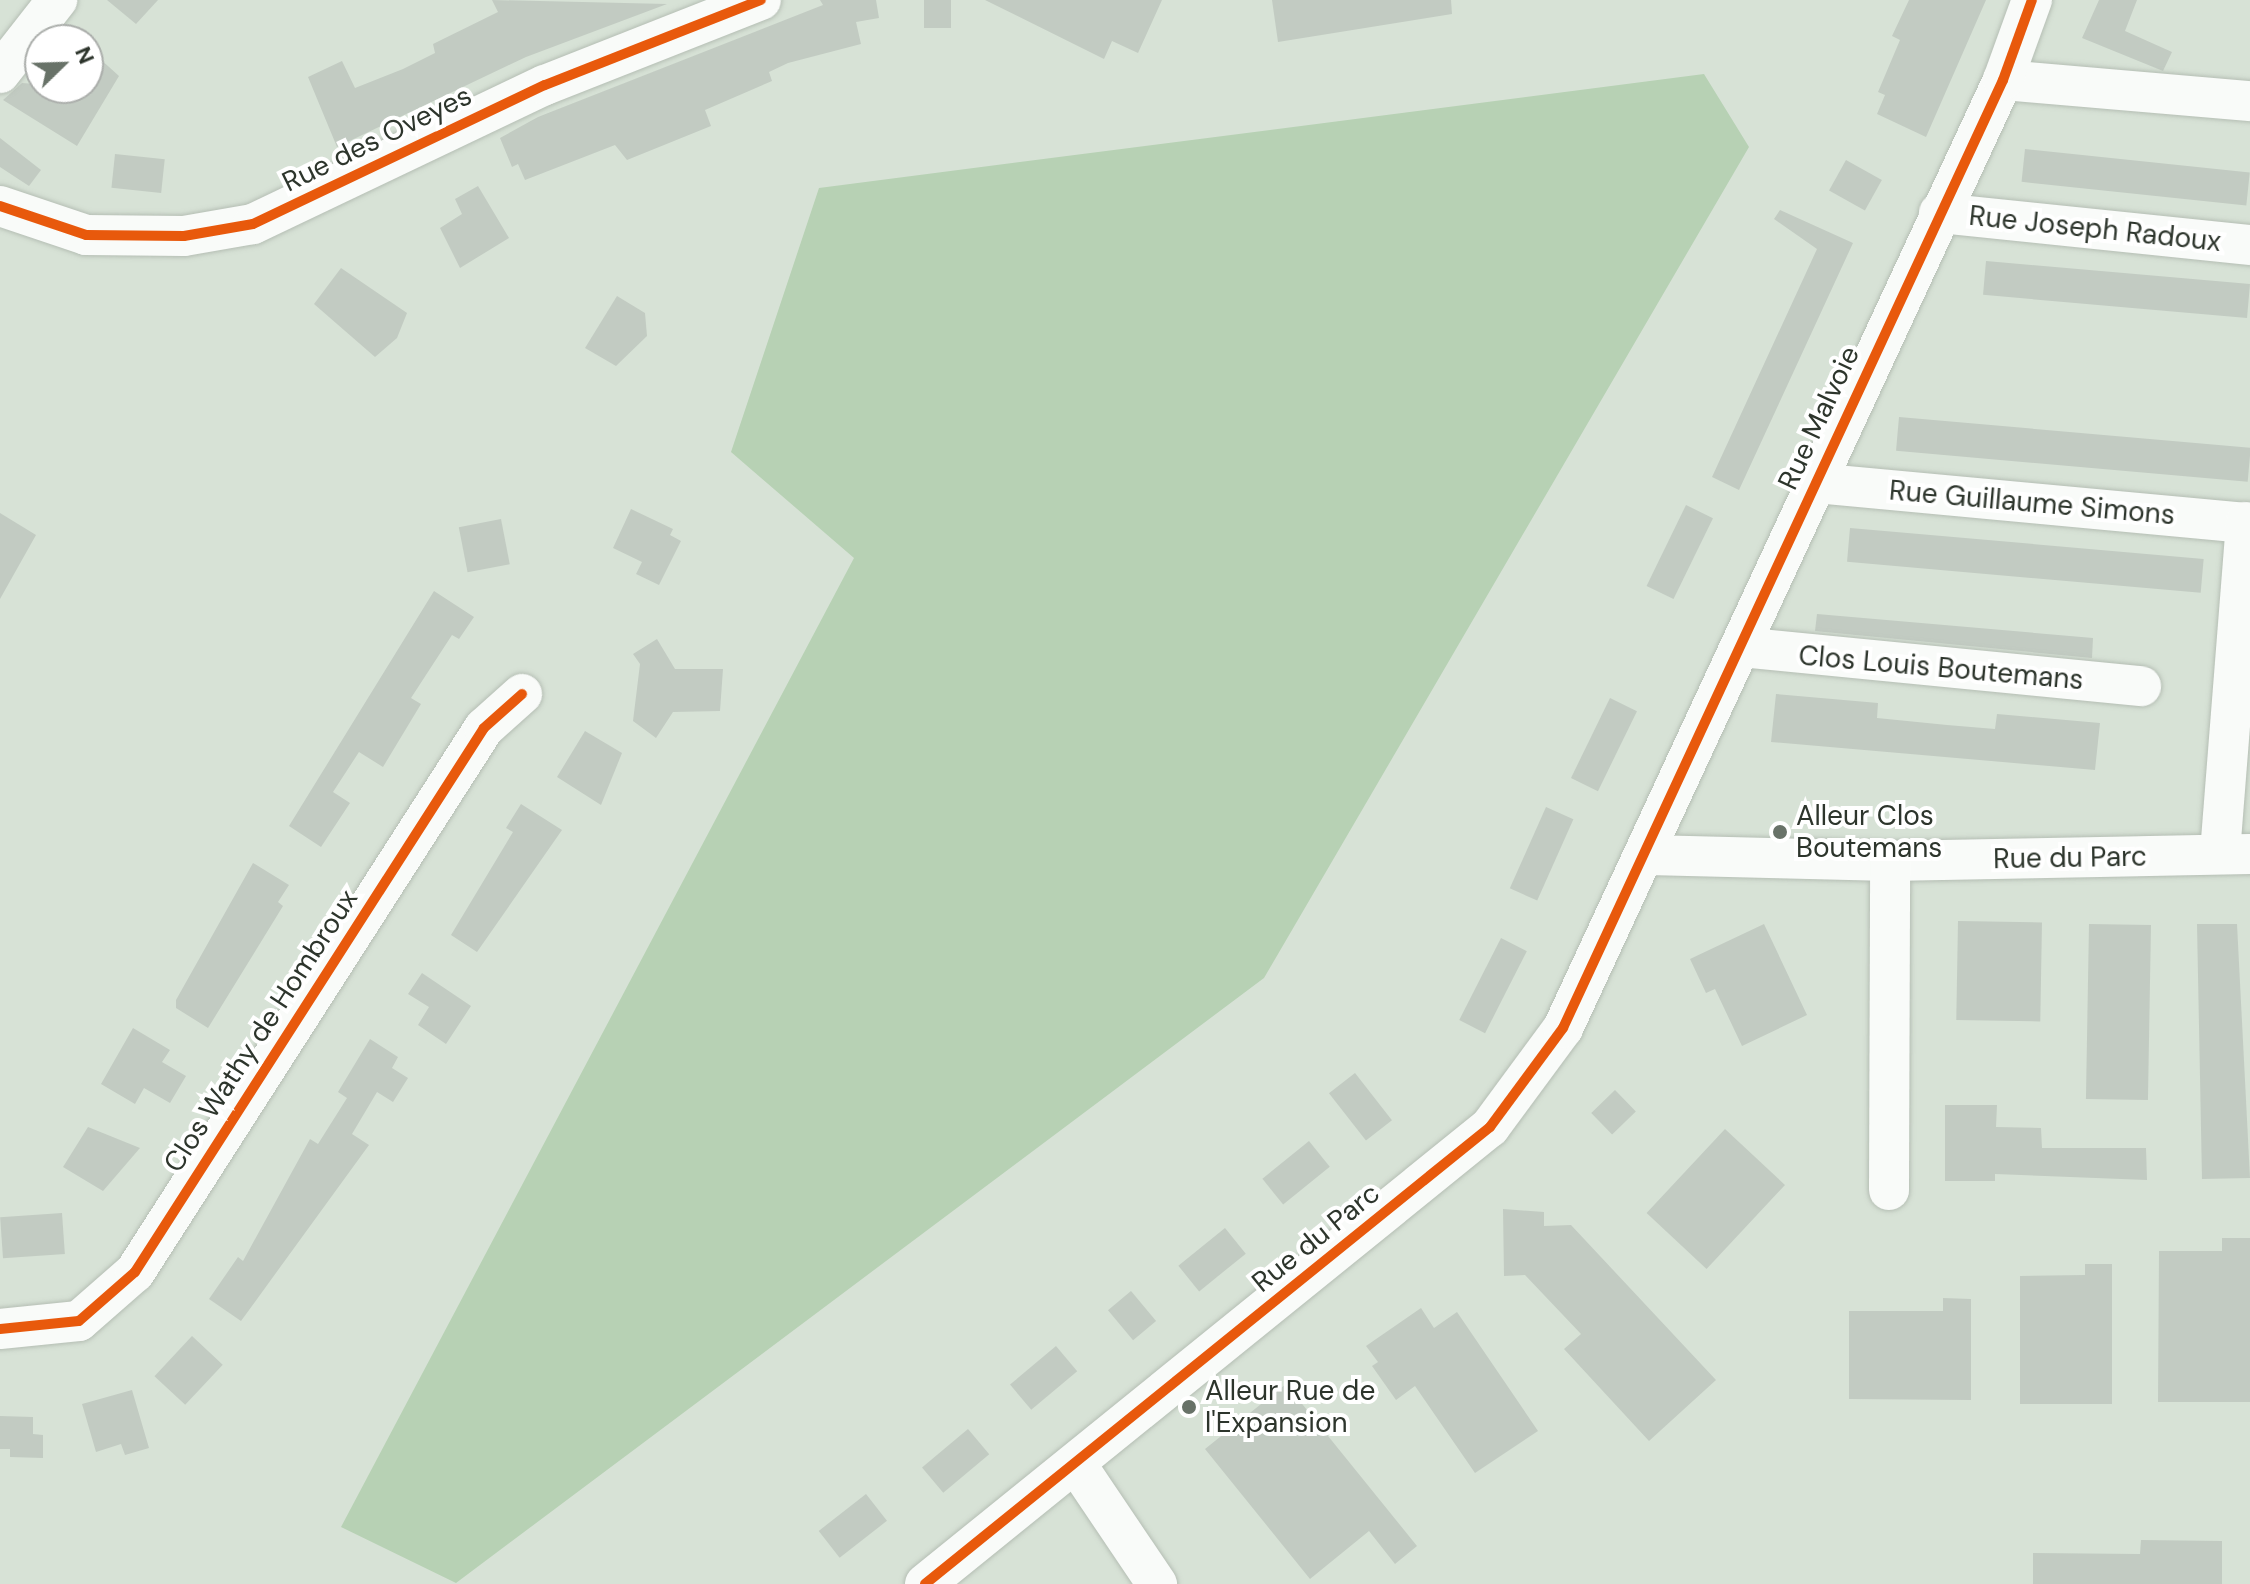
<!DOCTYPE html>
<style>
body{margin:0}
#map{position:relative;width:2250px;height:1584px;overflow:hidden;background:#d7e2d6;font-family:"DM Sans",sans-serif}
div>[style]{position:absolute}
.green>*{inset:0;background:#b7d1b4}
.building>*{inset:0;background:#c2cbc2;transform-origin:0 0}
.roads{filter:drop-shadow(0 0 2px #b5beb4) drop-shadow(0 0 2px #b5beb4)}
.minor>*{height:40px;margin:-20px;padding:0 20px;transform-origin:20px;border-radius:20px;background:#f9fbf9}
.cycleway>*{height:10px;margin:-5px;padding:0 5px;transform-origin:5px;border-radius:5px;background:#e8590c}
.dots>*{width:22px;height:22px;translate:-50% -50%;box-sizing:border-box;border:4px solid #fff;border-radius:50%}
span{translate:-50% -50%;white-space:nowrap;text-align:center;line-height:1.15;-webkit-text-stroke:8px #fff;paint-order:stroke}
.street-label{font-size:28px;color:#2d352c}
.poi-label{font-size:28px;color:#2d352c}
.left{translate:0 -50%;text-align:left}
.north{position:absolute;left:24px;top:24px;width:80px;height:80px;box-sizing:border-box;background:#fff;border:2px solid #abaeab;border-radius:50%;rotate:67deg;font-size:22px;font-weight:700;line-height:32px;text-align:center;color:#2d352c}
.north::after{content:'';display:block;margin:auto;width:28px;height:36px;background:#687268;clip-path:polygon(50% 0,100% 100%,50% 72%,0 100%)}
</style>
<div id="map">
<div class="green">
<div style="clip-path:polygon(1704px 74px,1749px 147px,1264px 978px,456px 1583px,341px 1527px,854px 558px,731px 452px,819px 188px)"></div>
</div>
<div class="building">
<div style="clip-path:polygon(107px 0,158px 0,136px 24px)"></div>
<div style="clip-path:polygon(492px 0,667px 4px,526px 57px,337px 147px,308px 77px,342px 61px,355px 88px,403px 69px,435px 53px,433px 44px,498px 12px)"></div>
<div style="clip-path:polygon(820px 0,876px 0,879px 18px,856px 22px,861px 44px,788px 63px,769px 72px,772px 81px,705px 110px,711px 126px,627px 160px,615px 145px,525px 180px,518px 164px,512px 167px,500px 138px,538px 117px,823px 5px)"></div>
<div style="left:924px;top:0;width:27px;height:28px"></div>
<div style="clip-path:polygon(985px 0,1162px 0,1138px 53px,1112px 41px,1104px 59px)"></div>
<div style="clip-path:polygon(1272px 0,1451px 0,1452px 14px,1278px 42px)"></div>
<div style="clip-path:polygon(1909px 0,1986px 0,1926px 137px,1877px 114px,1885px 95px,1878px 92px,1900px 40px,1892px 36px)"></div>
<div style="clip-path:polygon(2099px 0,2137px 0,2125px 31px,2172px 52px,2163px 71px,2082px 38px)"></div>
<div style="clip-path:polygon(88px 48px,119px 76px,77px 146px,3px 100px,22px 83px,88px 88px)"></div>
<div style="clip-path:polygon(0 138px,41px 170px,29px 186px,0 167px)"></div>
<div style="left:2025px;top:149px;width:226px;height:33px;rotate:6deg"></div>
<div style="left:115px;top:154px;width:50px;height:34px;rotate:6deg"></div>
<div style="left:1846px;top:160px;width:41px;height:35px;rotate:29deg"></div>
<div style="clip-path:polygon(478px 186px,509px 238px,460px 268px,440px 228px,462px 214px,455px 199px)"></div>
<div style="clip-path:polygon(1780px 210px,1853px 243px,1739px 490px,1712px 477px,1817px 249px,1774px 219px)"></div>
<div style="left:1986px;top:261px;width:265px;height:34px;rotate:5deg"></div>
<div style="clip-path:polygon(341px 268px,407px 313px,397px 338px,375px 357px,314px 304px)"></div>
<div style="clip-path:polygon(617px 296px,645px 313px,647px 336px,616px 366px,585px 348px)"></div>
<div style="left:1899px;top:417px;width:353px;height:34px;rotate:5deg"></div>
<div style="left:1686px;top:505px;width:30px;height:90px;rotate:26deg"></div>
<div style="clip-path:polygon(631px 509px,673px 529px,670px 535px,681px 541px,659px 585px,636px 574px,642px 562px,613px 548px)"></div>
<div style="clip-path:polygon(0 513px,36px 535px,0 599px)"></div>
<div style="left:501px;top:519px;width:46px;height:43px;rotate:79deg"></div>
<div style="left:1850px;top:528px;width:355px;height:34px;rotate:5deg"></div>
<div style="clip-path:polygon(434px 591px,474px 617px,459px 639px,452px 635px,411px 698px,421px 704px,383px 767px,359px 752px,333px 792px,350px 803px,321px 847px,289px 826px)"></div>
<div style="clip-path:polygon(1817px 614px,2093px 638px,2092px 658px,1815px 631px)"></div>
<div style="clip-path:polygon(657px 639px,675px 669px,723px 669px,720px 711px,673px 712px,656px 738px,633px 721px,640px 664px,633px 654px)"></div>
<div style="clip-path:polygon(1776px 694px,1878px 703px,1877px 718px,1947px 725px,1995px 729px,1997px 714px,2100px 723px,2095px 770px,1771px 742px)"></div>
<div style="left:1610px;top:698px;width:30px;height:89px;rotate:26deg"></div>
<div style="clip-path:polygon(585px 731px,622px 753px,601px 805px,557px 777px)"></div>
<div style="clip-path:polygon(521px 804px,562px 830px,477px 952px,451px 935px,513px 832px,506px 828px)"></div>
<div style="left:1546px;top:807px;width:30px;height:89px;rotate:24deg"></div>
<div style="clip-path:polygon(253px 863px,289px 885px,278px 902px,283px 906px,208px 1028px,176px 1008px,176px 1000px)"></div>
<div style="left:1958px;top:921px;width:84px;height:99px;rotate:1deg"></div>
<div style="clip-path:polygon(1764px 924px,1807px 1015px,1742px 1046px,1715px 989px,1706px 993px,1690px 959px)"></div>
<div style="left:2089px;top:924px;width:62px;height:175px;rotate:1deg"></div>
<div style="clip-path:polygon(2197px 924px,2237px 924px,2250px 1178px,2202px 1179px)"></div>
<div style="left:1501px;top:938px;width:29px;height:92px;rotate:27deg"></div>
<div style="clip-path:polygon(422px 973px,471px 1006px,446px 1044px,418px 1025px,429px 1007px,408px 994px)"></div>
<div style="clip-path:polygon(133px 1028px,170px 1050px,162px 1062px,186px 1076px,170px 1103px,144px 1088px,135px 1104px,101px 1084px)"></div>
<div style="clip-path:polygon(370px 1039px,398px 1057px,392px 1068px,408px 1078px,393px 1102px,377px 1092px,352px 1134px,369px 1145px,241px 1321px,209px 1299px,238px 1257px,243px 1261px,310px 1139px,318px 1144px,347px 1098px,338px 1092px)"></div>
<div style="left:1355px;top:1073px;width:60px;height:33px;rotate:52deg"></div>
<div style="left:1615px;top:1090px;width:30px;height:33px;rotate:46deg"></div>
<div style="clip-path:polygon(1945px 1105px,1997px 1105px,1996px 1127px,2041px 1128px,2042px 1148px,2146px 1148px,2147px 1180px,1995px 1174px,1995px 1181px,1945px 1181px)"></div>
<div style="clip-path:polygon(88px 1127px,140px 1148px,103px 1191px,63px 1167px)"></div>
<div style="left:1725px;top:1129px;width:82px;height:115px;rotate:43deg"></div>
<div style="left:1309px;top:1141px;width:33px;height:60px;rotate:51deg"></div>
<div style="clip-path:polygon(1503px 1209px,1544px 1212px,1544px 1226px,1571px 1225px,1716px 1380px,1649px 1441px,1564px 1349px,1581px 1334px,1525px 1275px,1504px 1276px)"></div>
<div style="left:62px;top:1213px;width:41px;height:62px;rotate:86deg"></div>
<div style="left:1225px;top:1228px;width:33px;height:60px;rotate:51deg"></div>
<div style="clip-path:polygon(2222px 1238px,2250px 1238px,2250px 1402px,2158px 1402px,2159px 1251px,2222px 1251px)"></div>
<div style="clip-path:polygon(2085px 1264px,2112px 1264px,2112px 1404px,2020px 1404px,2020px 1276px,2085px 1275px)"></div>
<div style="left:1131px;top:1291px;width:39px;height:30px;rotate:50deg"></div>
<div style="clip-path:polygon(1943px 1298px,1971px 1299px,1971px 1400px,1849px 1399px,1849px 1311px,1943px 1311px)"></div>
<div style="clip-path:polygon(1421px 1308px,1434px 1328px,1457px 1312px,1538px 1431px,1475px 1473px,1415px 1386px,1396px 1400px,1372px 1366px,1378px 1362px,1366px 1346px)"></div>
<div style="left:192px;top:1336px;width:42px;height:55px;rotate:43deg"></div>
<div style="left:1056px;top:1346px;width:33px;height:60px;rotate:50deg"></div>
<div style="clip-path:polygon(1286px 1384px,1417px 1546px,1395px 1564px,1369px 1531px,1310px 1579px,1205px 1449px)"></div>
<div style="clip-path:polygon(132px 1390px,149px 1448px,125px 1455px,121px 1444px,96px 1452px,82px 1404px)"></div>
<div style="clip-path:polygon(0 1416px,33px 1417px,33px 1434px,43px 1435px,43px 1458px,10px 1457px,10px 1449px,0 1449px)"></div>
<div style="left:968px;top:1429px;width:33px;height:60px;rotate:50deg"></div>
<div style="left:866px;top:1494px;width:34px;height:60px;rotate:52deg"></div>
<div style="clip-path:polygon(2141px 1540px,2222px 1541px,2222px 1584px,2033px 1584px,2033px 1553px,2140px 1554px)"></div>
</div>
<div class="roads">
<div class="minor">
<div style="left:0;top:73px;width:93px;rotate:-52deg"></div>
<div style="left:2003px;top:80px;width:248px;rotate:4.9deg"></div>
<div style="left:0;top:206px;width:91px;rotate:18.6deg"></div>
<div style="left:86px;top:235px;width:98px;rotate:0.6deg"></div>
<div style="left:184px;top:236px;width:70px;rotate:-9.9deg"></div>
<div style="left:253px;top:224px;width:323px;rotate:-25.5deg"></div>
<div style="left:545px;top:85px;width:232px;rotate:-21.5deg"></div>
<div style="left:1939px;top:213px;width:313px;rotate:5.9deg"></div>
<div style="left:1815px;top:483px;width:437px;rotate:5.3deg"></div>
<div style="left:1741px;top:647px;width:402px;rotate:5.6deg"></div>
<div style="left:2220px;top:853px;width:332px;rotate:-85.5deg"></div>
<div style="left:1648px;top:855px;width:242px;rotate:1.4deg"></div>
<div style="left:1890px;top:861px;width:360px;rotate:-1.1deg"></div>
<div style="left:1889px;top:1190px;width:329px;rotate:-89.8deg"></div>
<div style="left:0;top:1329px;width:79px;rotate:-5.8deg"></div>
<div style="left:79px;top:1321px;width:74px;rotate:-41.2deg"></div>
<div style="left:135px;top:1272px;width:646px;rotate:-57.32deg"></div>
<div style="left:484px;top:728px;width:51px;rotate:-41.8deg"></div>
<div style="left:1076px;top:1464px;width:145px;rotate:56deg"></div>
<div style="left:925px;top:1584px;width:727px;rotate:-38.97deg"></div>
<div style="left:1490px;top:1127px;width:123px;rotate:-53.6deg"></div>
<div style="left:1563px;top:1028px;width:1045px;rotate:-65.1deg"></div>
<div style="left:2003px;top:80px;width:85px;rotate:-70.1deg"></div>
</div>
</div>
<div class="cycleway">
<div style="left:0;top:206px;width:91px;rotate:18.6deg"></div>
<div style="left:86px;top:235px;width:98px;rotate:0.6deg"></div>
<div style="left:184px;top:236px;width:70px;rotate:-9.9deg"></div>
<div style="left:253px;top:224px;width:323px;rotate:-25.5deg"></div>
<div style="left:545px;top:85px;width:232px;rotate:-21.5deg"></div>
<div style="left:0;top:1329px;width:79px;rotate:-5.8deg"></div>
<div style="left:79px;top:1321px;width:74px;rotate:-41.2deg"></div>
<div style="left:135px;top:1272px;width:646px;rotate:-57.32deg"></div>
<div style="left:484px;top:728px;width:51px;rotate:-41.8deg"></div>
<div style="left:925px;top:1584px;width:727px;rotate:-38.97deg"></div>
<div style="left:1490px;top:1127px;width:123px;rotate:-53.6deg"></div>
<div style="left:1563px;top:1028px;width:1045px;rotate:-65.1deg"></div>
<div style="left:2003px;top:80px;width:85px;rotate:-70.1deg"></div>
</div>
<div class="dots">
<div style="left:1780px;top:832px;background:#687268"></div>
<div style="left:1189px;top:1407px;background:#687268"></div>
</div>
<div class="street-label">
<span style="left:377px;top:139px;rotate:-26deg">Rue des Oveyes</span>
<span style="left:2095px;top:229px;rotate:6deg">Rue Joseph Radoux</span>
<span style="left:1819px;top:418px;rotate:-65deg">Rue Malvoie</span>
<span style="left:2032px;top:503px;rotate:5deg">Rue Guillaume Simons</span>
<span style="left:1941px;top:668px;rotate:5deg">Clos Louis Boutemans</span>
<span style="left:2070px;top:858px;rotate:-1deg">Rue du Parc</span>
<span style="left:261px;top:1031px;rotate:-57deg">Clos Wathy de Hombroux</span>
<span style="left:1316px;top:1238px;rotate:-39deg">Rue du Parc</span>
</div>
<div class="poi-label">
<span class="left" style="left:1796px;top:832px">Alleur Clos<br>Boutemans</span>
<span class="left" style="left:1205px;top:1407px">Alleur Rue de<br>l'Expansion</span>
</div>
<div class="north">N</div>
</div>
